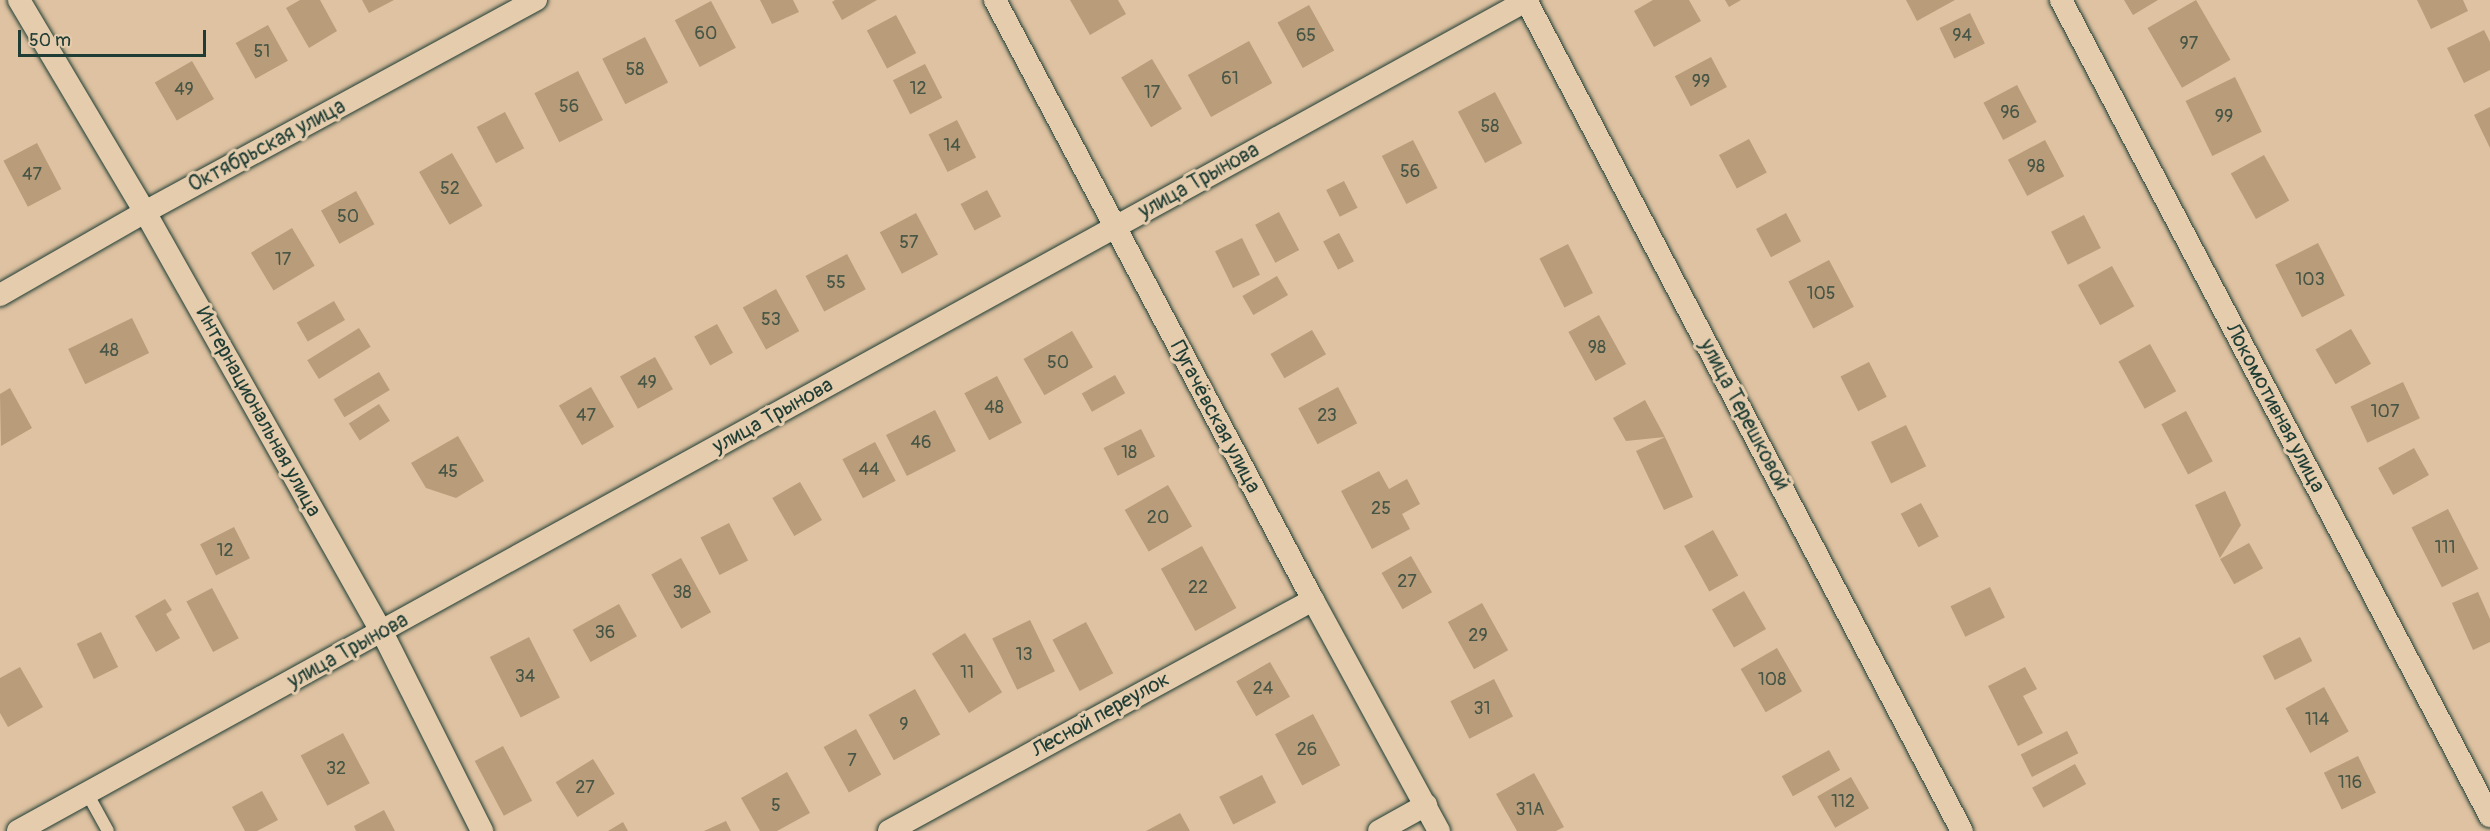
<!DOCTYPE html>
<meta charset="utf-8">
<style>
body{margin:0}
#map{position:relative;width:2490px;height:831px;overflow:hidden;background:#dfc2a1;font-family:Pangolin,sans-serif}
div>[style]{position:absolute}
.building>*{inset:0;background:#b99c79;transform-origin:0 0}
.roads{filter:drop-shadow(0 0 2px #1f3d34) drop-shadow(0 0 2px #1f3d34)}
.lane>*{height:12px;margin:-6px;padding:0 6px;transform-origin:6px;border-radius:6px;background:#e4ccad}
.street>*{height:22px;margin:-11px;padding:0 11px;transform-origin:11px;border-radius:11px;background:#e4ccad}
span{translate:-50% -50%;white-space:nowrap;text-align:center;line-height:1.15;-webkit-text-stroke:6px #e4ccad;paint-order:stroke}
.number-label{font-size:18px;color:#465545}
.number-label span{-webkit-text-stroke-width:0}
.street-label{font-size:21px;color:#1f3d34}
.scale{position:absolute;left:18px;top:30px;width:188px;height:27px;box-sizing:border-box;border:3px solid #1f3d34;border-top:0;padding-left:8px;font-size:18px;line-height:21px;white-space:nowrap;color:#1f3d34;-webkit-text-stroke:4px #e4ccad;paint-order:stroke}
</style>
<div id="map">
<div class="building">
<div style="clip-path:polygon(300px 0,320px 0,337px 31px,309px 48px,286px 8px)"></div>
<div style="clip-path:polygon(362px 0,394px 0,369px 13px)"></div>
<div style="clip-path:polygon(760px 0,793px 0,799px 12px,772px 24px)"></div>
<div style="clip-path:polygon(835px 0,877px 0,842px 20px,832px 2px)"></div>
<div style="clip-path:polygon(1070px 0,1118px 0,1126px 14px,1090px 35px)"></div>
<div style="clip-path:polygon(1653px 0,1689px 0,1701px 21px,1654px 47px,1634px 11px)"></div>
<div style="clip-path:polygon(1725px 0,1741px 0,1729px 7px)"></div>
<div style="clip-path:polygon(1906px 0,1955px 0,1917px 21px)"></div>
<div style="clip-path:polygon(2124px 0,2158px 0,2133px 15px)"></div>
<div style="left:2196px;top:0;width:69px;height:56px;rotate:60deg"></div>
<div style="clip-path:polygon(2417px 0,2463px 0,2468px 11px,2431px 29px)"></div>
<div style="left:711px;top:1px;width:53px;height:41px;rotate:62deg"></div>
<div style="left:1309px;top:5px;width:52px;height:36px;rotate:61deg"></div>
<div style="left:1970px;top:13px;width:34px;height:34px;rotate:64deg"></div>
<div style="left:896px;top:15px;width:43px;height:33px;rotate:62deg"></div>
<div style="left:268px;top:25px;width:41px;height:37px;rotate:61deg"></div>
<div style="clip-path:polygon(2484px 30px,2490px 42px,2490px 70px,2464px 83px,2447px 48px)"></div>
<div style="left:645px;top:37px;width:51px;height:48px;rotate:63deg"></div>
<div style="left:1249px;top:41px;width:48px;height:70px;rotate:61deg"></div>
<div style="left:1711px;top:57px;width:34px;height:41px;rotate:62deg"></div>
<div style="left:1152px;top:59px;width:58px;height:36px;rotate:59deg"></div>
<div style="left:192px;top:61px;width:44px;height:43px;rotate:60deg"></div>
<div style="left:925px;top:64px;width:38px;height:36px;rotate:63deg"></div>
<div style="left:578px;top:71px;width:55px;height:49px;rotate:63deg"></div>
<div style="left:2235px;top:77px;width:61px;height:55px;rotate:64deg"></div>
<div style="left:2017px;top:85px;width:42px;height:38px;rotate:62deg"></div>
<div style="left:1495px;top:92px;width:58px;height:42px;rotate:62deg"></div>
<div style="clip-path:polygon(2490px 107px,2490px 148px,2474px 115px)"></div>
<div style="left:505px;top:112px;width:41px;height:32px;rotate:62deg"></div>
<div style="left:957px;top:120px;width:42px;height:32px;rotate:63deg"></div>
<div style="left:1749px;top:139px;width:38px;height:34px;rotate:62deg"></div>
<div style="left:1413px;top:140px;width:54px;height:35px;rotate:63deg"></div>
<div style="left:2045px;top:140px;width:41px;height:42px;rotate:62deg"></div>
<div style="left:37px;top:143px;width:52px;height:38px;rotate:62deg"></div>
<div style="left:452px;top:153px;width:61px;height:38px;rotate:60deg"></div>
<div style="left:2264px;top:155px;width:52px;height:38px;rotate:61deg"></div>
<div style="left:1344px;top:181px;width:30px;height:20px;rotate:63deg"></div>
<div style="left:987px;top:190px;width:30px;height:30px;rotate:62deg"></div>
<div style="left:356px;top:191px;width:38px;height:40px;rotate:61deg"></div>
<div style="left:1279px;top:212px;width:43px;height:27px;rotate:62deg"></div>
<div style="left:916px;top:213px;width:47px;height:41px;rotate:62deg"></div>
<div style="left:1786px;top:213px;width:32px;height:34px;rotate:62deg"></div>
<div style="left:2084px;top:215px;width:37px;height:37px;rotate:63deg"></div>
<div style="left:292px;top:228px;width:44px;height:48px;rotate:59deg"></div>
<div style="left:1339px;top:233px;width:32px;height:18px;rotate:62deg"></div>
<div style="left:1242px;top:238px;width:41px;height:30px;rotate:64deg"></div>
<div style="left:2318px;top:243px;width:59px;height:48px;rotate:63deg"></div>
<div style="left:1568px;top:244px;width:55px;height:32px;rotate:63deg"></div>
<div style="left:847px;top:254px;width:40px;height:47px;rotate:62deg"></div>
<div style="left:1829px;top:260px;width:53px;height:46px;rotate:62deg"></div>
<div style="left:2112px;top:266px;width:46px;height:39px;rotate:61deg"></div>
<div style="left:1277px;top:276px;width:22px;height:40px;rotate:60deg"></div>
<div style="left:776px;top:289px;width:48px;height:38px;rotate:61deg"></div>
<div style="left:334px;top:301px;width:22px;height:43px;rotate:60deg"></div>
<div style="left:1599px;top:315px;width:56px;height:35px;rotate:61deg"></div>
<div style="left:132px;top:318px;width:39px;height:71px;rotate:64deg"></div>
<div style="left:717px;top:324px;width:33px;height:26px;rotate:61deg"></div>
<div style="left:359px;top:328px;width:22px;height:61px;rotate:58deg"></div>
<div style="left:2351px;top:329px;width:40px;height:41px;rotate:60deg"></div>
<div style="left:1312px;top:330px;width:28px;height:48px;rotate:60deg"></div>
<div style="left:1072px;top:331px;width:42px;height:56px;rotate:60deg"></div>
<div style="left:2150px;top:344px;width:54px;height:36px;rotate:61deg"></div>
<div style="left:655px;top:357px;width:37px;height:40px;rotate:61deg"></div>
<div style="left:1869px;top:362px;width:39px;height:32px;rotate:63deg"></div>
<div style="left:379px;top:372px;width:21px;height:53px;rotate:59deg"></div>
<div style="left:1115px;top:375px;width:21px;height:38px;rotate:61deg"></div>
<div style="left:997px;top:376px;width:53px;height:37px;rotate:62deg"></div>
<div style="left:2403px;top:382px;width:40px;height:58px;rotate:65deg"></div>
<div style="left:591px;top:387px;width:46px;height:37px;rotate:60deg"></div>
<div style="left:1338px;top:387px;width:41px;height:45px;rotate:62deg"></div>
<div style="clip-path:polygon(10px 388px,32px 428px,1px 446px,0 394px)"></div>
<div style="clip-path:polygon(1645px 400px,1665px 437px,1693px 497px,1664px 510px,1636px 451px,1665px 437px,1626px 441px,1613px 418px)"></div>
<div style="left:379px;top:404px;width:20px;height:36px;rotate:57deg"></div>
<div style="left:935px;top:410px;width:46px;height:55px;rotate:63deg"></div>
<div style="left:2186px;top:411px;width:57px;height:28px;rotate:62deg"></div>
<div style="left:1906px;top:425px;width:46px;height:39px;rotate:64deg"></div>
<div style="left:1141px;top:429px;width:31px;height:42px;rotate:63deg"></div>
<div style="clip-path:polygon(458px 436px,484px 481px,456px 498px,426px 488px,411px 463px)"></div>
<div style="left:875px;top:442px;width:44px;height:37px;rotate:62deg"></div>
<div style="left:2414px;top:448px;width:31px;height:41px;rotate:61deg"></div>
<div style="clip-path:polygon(1379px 471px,1389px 489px,1407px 479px,1420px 504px,1402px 514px,1410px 529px,1372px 549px,1341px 491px)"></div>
<div style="left:800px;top:482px;width:44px;height:32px;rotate:60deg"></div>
<div style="left:1168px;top:485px;width:48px;height:50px;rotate:60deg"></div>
<div style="clip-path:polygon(2225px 491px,2241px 525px,2220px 558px,2195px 505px)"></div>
<div style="left:1921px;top:503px;width:38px;height:23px;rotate:62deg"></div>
<div style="left:2448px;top:509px;width:67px;height:41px;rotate:63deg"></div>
<div style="left:729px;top:523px;width:42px;height:32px;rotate:63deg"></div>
<div style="left:234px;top:527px;width:35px;height:38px;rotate:63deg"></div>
<div style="left:1713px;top:530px;width:52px;height:33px;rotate:61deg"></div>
<div style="left:2249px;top:543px;width:29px;height:33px;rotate:61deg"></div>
<div style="left:1202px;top:546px;width:71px;height:47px;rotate:61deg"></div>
<div style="left:1411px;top:556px;width:42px;height:34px;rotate:60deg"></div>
<div style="left:681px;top:558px;width:62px;height:34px;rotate:61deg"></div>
<div style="left:1990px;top:587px;width:34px;height:44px;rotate:64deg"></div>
<div style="left:212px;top:588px;width:57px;height:29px;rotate:62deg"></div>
<div style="left:1744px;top:591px;width:44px;height:37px;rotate:60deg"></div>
<div style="clip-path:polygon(2478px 592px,2490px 619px,2490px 642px,2473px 650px,2452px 603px)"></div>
<div style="clip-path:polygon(165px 599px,172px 610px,166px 614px,180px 638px,156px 652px,135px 616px)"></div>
<div style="left:1482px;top:603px;width:54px;height:39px;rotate:61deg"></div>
<div style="left:619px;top:604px;width:37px;height:53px;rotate:61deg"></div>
<div style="left:1030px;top:620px;width:57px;height:42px;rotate:64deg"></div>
<div style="left:1086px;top:622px;width:58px;height:38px;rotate:62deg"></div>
<div style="left:101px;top:632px;width:39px;height:27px;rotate:64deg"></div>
<div style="left:965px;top:633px;width:70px;height:39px;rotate:58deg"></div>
<div style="left:529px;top:637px;width:68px;height:44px;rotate:63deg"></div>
<div style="left:2300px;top:637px;width:27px;height:42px;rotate:63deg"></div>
<div style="left:1777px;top:648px;width:50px;height:42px;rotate:60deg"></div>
<div style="left:1270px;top:662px;width:40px;height:39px;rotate:60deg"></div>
<div style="clip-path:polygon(20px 667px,43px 707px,8px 727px,0 713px,0 678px)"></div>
<div style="clip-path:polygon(2025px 667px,2037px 689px,2023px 696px,2043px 733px,2018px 746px,1988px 686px)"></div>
<div style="left:1494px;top:679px;width:42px;height:49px;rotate:63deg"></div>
<div style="left:2324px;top:687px;width:51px;height:44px;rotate:61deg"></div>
<div style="left:915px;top:689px;width:52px;height:53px;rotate:61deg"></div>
<div style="left:1313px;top:714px;width:58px;height:43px;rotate:62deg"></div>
<div style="left:856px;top:729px;width:52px;height:37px;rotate:61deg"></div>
<div style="left:2067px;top:731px;width:25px;height:52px;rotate:63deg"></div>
<div style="left:343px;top:733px;width:57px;height:48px;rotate:62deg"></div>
<div style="left:503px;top:746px;width:62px;height:32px;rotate:62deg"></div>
<div style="left:1829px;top:750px;width:23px;height:54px;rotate:61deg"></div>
<div style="left:2358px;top:756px;width:41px;height:38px;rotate:64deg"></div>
<div style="left:593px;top:759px;width:41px;height:44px;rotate:58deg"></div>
<div style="left:2075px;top:764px;width:23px;height:49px;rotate:61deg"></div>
<div style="clip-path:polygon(787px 772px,810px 813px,777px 831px,760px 831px,741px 798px)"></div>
<div style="clip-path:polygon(1534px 773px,1564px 827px,1556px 831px,1517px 831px,1496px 794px)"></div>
<div style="left:1262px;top:775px;width:31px;height:48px;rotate:63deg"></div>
<div style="left:1851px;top:777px;width:36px;height:39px;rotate:60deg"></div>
<div style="clip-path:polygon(262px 791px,278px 820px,257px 831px,245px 831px,232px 807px)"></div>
<div style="clip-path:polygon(384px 810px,395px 831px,356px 831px,354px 826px)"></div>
<div style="clip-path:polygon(1180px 813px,1190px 831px,1146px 831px)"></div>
<div style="clip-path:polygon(726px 821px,731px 831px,704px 831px)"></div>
<div style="clip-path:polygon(623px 822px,628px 831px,608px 831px)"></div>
</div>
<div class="roads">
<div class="lane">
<div style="left:87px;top:793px;width:43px;rotate:61.1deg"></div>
</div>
<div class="street">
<div style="left:19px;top:0;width:247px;rotate:59.3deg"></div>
<div style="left:145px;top:212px;width:482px;rotate:60.6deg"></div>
<div style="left:382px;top:632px;width:223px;rotate:63.3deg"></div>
<div style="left:995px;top:0;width:679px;rotate:62.08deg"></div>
<div style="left:1313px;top:600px;width:263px;rotate:61.4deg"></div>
<div style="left:1526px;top:0;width:938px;rotate:62.32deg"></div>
<div style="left:2061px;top:0;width:922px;rotate:62.27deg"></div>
<div style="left:0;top:295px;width:167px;rotate:-29.8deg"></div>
<div style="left:145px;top:212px;width:445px;rotate:-28.5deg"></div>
<div style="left:18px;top:831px;width:1724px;rotate:-28.83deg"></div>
<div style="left:889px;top:831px;width:483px;rotate:-28.6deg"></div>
<div style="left:1379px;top:831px;width:54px;rotate:-29deg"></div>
</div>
</div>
<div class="number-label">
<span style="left:706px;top:34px">60</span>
<span style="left:1306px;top:36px">65</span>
<span style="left:1962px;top:36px">94</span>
<span style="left:2189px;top:44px">97</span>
<span style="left:262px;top:52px">51</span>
<span style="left:635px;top:70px">58</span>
<span style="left:1230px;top:79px">61</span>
<span style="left:1701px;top:82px">99</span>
<span style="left:918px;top:89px">12</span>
<span style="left:184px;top:90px">49</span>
<span style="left:1152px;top:93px">17</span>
<span style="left:569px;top:107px">56</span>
<span style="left:2010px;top:113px">96</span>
<span style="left:2224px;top:117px">99</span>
<span style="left:1490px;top:127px">58</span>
<span style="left:952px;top:146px">14</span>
<span style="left:2036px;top:167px">98</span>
<span style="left:1410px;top:172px">56</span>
<span style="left:32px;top:175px">47</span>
<span style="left:450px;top:189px">52</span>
<span style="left:348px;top:217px">50</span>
<span style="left:909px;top:243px">57</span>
<span style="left:283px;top:260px">17</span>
<span style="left:2310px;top:280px">103</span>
<span style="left:836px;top:283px">55</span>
<span style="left:1821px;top:294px">105</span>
<span style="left:771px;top:320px">53</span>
<span style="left:1597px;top:348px">98</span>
<span style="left:109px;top:351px">48</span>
<span style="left:1058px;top:363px">50</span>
<span style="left:647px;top:383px">49</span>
<span style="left:994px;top:408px">48</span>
<span style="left:2385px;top:412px">107</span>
<span style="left:586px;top:416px">47</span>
<span style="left:1327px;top:416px">23</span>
<span style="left:921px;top:443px">46</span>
<span style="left:1129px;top:453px">18</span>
<span style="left:869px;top:470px">44</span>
<span style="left:448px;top:472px">45</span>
<span style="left:1381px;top:509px">25</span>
<span style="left:1158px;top:518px">20</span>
<span style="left:2445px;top:548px">111</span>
<span style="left:225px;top:551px">12</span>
<span style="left:1407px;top:582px">27</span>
<span style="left:1198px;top:588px">22</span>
<span style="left:682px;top:593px">38</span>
<span style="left:605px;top:633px">36</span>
<span style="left:1478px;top:636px">29</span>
<span style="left:1024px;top:655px">13</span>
<span style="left:967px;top:673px">11</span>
<span style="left:525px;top:677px">34</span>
<span style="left:1772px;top:680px">108</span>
<span style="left:1263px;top:689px">24</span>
<span style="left:1482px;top:709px">31</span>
<span style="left:2317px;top:720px">114</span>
<span style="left:904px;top:725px">9</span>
<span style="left:1307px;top:750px">26</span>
<span style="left:852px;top:761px">7</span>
<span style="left:336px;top:769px">32</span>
<span style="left:2350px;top:783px">116</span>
<span style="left:585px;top:788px">27</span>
<span style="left:1843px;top:802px">112</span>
<span style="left:776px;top:806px">5</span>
<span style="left:1530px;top:810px">31А</span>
</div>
<div class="street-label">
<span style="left:267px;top:146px;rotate:-28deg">Октябрьская улица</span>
<span style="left:1199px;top:181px;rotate:-29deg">улица Трынова</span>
<span style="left:2275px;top:408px;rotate:62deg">Локомотивная улица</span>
<span style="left:258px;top:412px;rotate:61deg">Интернациональная улица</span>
<span style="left:1744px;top:415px;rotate:62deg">улица Терешковой</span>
<span style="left:773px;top:416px;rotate:-29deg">улица Трынова</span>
<span style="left:1215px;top:417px;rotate:62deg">Пугачёвская улица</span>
<span style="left:348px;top:651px;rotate:-29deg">улица Трынова</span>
<span style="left:1101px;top:715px;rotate:-29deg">Лесной переулок</span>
</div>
<div class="scale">50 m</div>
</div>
